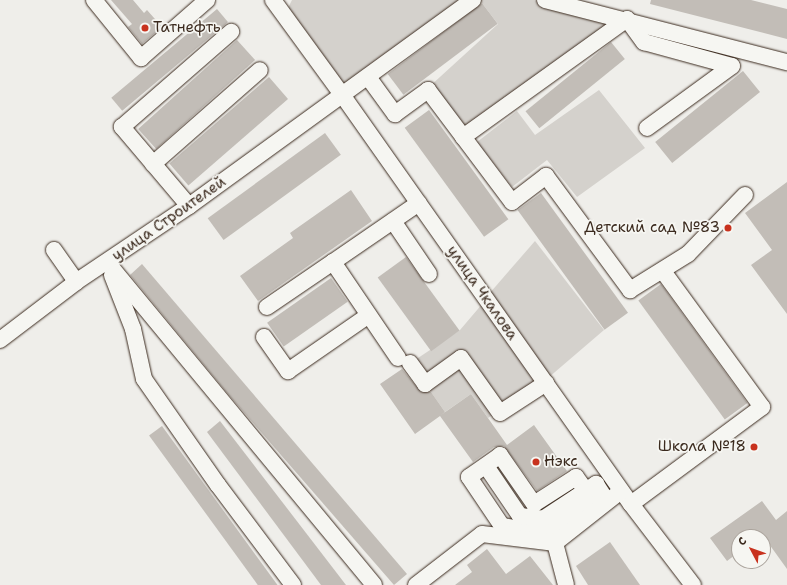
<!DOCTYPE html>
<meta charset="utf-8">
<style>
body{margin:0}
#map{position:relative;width:787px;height:585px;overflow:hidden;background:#efeeea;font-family:"Shantell Sans",sans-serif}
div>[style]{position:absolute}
.green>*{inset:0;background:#d4d1cc}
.building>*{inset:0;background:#c2bdb7;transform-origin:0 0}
.roads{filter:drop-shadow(0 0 1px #3b2a1e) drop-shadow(0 0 1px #3b2a1e)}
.minor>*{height:16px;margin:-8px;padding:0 8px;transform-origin:8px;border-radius:8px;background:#f6f6f2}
.dots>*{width:11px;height:11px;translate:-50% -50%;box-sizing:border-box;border:2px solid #f6f6f2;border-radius:50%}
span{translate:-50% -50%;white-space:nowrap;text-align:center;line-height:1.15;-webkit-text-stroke:3.5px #f6f6f2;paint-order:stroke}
.poi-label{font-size:15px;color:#3b2a1e}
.left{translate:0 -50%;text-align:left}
.right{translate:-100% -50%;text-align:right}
.street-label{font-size:15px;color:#3b2a1e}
.north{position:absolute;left:731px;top:529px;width:40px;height:40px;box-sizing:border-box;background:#f6f6f2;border:1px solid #aba49d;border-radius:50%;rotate:311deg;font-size:11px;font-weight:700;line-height:16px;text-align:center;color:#3b2a1e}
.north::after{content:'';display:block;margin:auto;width:14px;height:18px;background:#c8321e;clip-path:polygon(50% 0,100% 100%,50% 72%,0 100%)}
</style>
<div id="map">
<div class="green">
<div style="clip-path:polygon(292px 0,470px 0,345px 91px,287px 10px)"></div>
<div style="clip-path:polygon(475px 0,534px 0,622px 20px,464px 134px,429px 87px,498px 24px,482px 3px)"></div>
<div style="clip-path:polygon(599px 90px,645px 148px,577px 197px,547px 160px,512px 187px,477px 142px,517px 111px,535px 135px)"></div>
<div style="clip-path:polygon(535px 241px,604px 330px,548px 378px,489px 294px)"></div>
<div style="clip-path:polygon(483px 303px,540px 384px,501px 410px,461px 355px,425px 381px,412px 362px,460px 330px)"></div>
<div style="clip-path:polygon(460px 362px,497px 412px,488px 418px,471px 394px,445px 412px,426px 385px)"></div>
</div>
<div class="building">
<div style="clip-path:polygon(111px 0,133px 0,144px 13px,147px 10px,162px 27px,142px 44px,128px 27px,132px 24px)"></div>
<div style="clip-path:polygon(651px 0,751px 0,787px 9px,787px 39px,650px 4px)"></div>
<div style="left:482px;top:3px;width:26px;height:118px;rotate:53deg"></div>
<div style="left:217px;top:9px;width:17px;height:138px;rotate:50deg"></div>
<div style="left:237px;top:40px;width:27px;height:133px;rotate:48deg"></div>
<div style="left:611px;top:42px;width:22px;height:110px;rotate:51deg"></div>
<div style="left:743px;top:71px;width:27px;height:113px;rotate:51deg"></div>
<div style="left:269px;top:77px;width:29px;height:132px;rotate:49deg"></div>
<div style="left:429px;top:110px;width:135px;height:30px;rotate:54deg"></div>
<div style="left:325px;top:133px;width:27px;height:145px;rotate:54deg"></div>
<div style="clip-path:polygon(787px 182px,787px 314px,751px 265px,772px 250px,745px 213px)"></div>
<div style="clip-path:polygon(351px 190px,372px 221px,258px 301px,240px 276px,293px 238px,290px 233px)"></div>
<div style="left:541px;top:193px;width:148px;height:29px;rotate:54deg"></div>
<div style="left:406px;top:257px;width:91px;height:35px;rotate:54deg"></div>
<div style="clip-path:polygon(142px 264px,407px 574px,394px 585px,228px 394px,130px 275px)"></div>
<div style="left:331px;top:278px;width:29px;height:78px;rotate:55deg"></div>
<div style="left:661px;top:284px;width:147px;height:28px;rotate:54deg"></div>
<div style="clip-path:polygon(402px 369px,421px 392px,431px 392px,445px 412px,441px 415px,471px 394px,507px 445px,534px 425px,567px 471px,537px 491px,504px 446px,494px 447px,473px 462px,440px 416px,415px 434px,380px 384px)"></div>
<div style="clip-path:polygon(220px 421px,346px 585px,321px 585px,207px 432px)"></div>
<div style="left:162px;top:426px;width:197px;height:16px;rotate:54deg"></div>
<div style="clip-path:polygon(762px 501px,776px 520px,787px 511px,787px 569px,764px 537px,739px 537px,739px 552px,727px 561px,710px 538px)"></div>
<div style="clip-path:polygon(610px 542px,640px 585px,588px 585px,576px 566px)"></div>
<div style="clip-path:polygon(487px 549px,506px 574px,530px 556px,553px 585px,455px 585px,472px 572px,467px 565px)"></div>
</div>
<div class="roads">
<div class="minor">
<div style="left:94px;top:0;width:75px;rotate:51deg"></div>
<div style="left:141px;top:58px;width:88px;rotate:-41.3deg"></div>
<div style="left:273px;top:0;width:119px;rotate:53.9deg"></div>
<div style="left:343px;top:96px;width:499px;rotate:54.8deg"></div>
<div style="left:631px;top:504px;width:102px;rotate:52.6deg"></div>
<div style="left:545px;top:0;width:250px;rotate:14.4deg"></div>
<div style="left:368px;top:77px;width:46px;rotate:53.9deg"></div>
<div style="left:395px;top:114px;width:41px;rotate:-36deg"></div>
<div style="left:428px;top:90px;width:140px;rotate:53.1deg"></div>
<div style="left:512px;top:202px;width:43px;rotate:-37.4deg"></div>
<div style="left:546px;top:176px;width:142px;rotate:53.6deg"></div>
<div style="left:630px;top:290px;width:68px;rotate:-31.8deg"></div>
<div style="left:688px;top:254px;width:82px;rotate:-46deg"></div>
<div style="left:463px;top:137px;width:202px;rotate:-35.7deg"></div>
<div style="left:627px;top:19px;width:29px;rotate:54deg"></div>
<div style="left:644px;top:42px;width:91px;rotate:15.3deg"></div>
<div style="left:732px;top:66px;width:105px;rotate:143.9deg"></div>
<div style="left:153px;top:164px;width:142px;rotate:-41.3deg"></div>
<div style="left:189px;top:206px;width:104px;rotate:-130.3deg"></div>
<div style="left:122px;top:127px;width:145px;rotate:-41.1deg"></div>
<div style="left:393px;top:221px;width:64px;rotate:55.8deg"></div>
<div style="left:54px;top:250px;width:39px;rotate:55deg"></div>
<div style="left:107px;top:262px;width:419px;rotate:50.4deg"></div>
<div style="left:112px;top:275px;width:58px;rotate:68.7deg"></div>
<div style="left:133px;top:329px;width:51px;rotate:77.6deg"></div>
<div style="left:144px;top:379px;width:129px;rotate:55.1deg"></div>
<div style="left:218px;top:485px;width:125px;rotate:53.1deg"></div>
<div style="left:267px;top:307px;width:80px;rotate:-34.3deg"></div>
<div style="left:264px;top:337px;width:42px;rotate:54.8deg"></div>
<div style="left:288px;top:371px;width:98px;rotate:-34.7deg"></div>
<div style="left:0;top:340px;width:96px;rotate:-37.3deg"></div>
<div style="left:76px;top:282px;width:136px;rotate:-33.9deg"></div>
<div style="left:189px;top:206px;width:351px;rotate:-36deg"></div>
<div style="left:398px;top:358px;width:116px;rotate:-124.1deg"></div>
<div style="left:333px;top:262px;width:104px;rotate:-34.5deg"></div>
<div style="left:410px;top:363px;width:26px;rotate:54deg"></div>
<div style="left:425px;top:384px;width:44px;rotate:-35.8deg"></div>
<div style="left:461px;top:358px;width:67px;rotate:54.7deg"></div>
<div style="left:500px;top:413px;width:55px;rotate:-33.1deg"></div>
<div style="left:500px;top:455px;width:60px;rotate:55.2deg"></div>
<div style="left:534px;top:504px;width:50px;rotate:-32.7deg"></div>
<div style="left:576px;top:477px;width:27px;rotate:54deg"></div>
<div style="left:592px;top:499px;width:58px;rotate:144.1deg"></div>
<div style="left:545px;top:533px;width:44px;rotate:-170.8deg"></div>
<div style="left:502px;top:526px;width:59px;rotate:-124deg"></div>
<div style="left:469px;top:477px;width:38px;rotate:-35deg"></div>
<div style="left:486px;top:466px;width:60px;rotate:55.8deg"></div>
<div style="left:520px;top:516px;width:23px;rotate:7deg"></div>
<div style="left:543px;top:519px;width:64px;rotate:-33.4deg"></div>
<div style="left:596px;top:484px;width:20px;rotate:57deg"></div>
<div style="left:631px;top:504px;width:163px;rotate:-36.5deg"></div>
<div style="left:762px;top:407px;width:168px;rotate:-126.1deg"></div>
<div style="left:555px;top:543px;width:43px;rotate:75.3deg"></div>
<div style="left:416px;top:585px;width:83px;rotate:-37.7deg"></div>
<div style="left:482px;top:534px;width:74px;rotate:7deg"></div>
<div style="left:555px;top:543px;width:84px;rotate:-38.2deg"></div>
</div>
</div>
<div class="dots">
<div style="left:145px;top:28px;background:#c8321e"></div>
<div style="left:728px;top:228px;background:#c8321e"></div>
<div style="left:754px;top:447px;background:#c8321e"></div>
<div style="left:536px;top:462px;background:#c8321e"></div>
</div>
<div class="poi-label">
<span class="left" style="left:153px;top:28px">Татнефть</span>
<span class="right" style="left:720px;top:228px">Детский сад №83</span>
<span class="right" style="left:746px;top:447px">Школа №18</span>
<span class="left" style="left:544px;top:462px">Нэкс</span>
</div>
<div class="street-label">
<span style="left:169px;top:219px;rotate:-35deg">улица Строителей</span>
<span style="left:482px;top:293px;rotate:55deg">улица Чкалова</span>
</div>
<div class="north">С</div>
</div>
